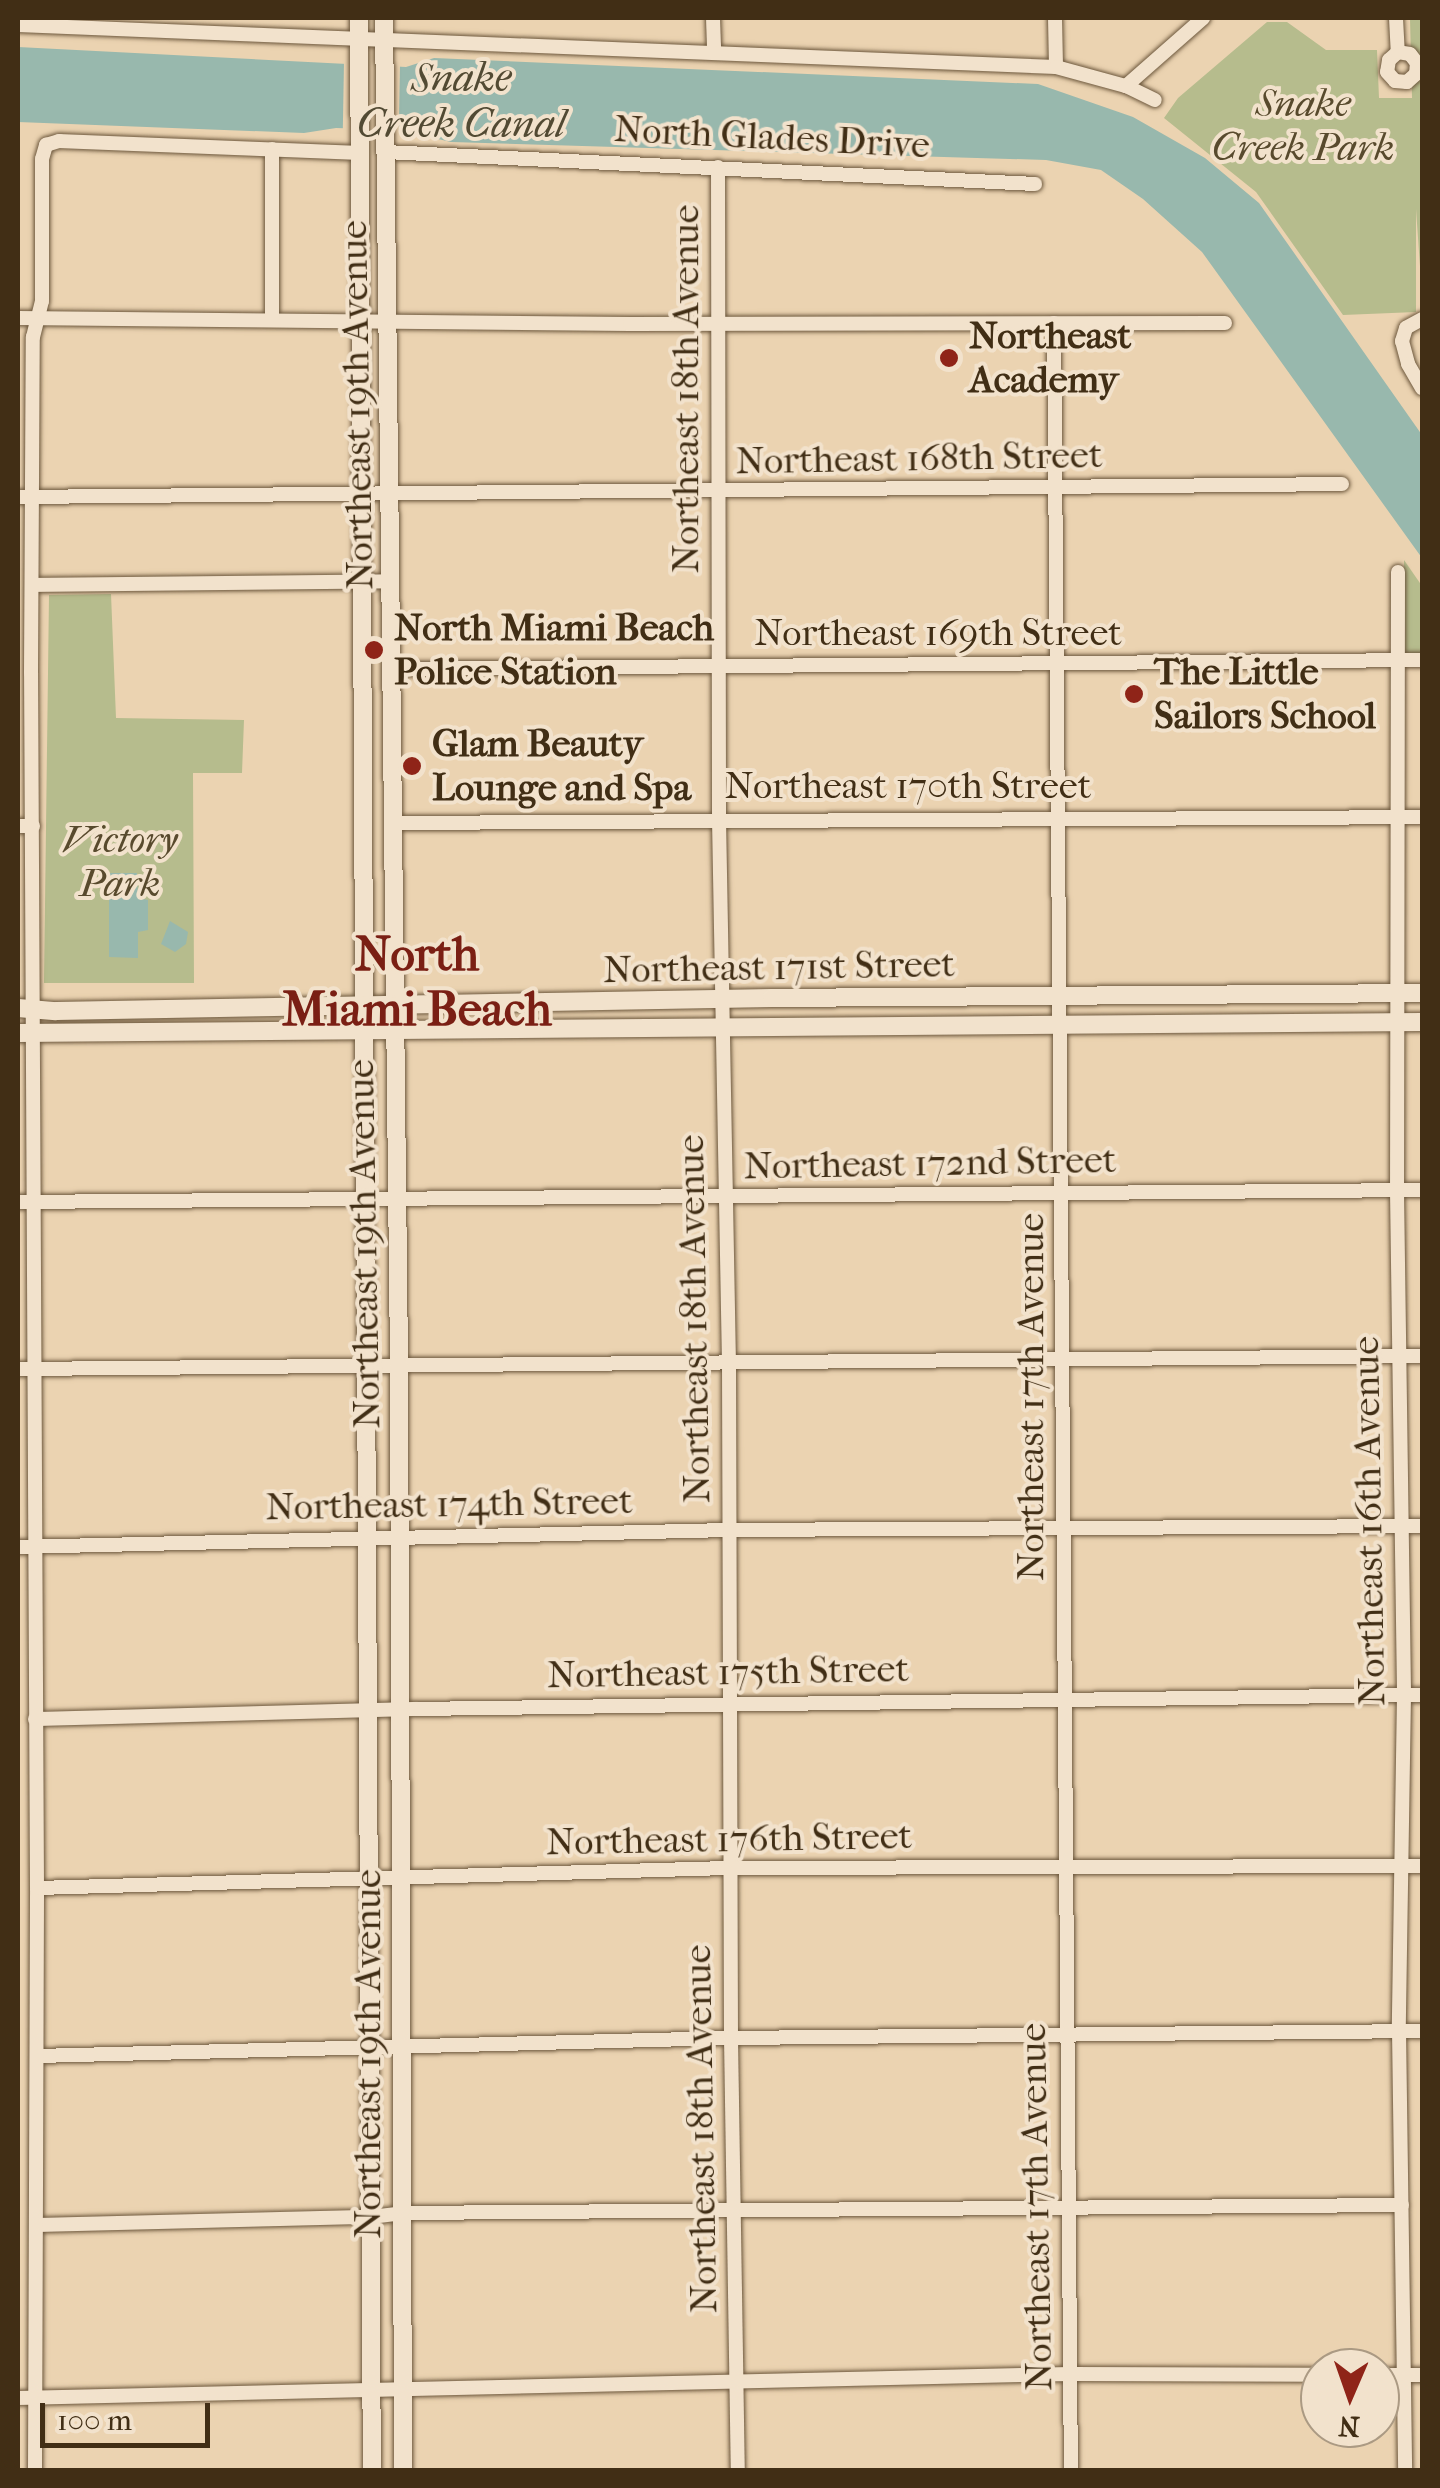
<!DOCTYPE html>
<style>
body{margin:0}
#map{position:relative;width:1440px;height:2488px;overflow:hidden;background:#ebd3b1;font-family:"IM FELL French Canon",serif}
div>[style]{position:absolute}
.green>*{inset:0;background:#b6bc8d}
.water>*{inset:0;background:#98b8ad}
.pier>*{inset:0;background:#ebd3b1;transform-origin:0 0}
.roads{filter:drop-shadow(0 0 2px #6c573c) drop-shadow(0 0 2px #6c573c)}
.street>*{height:14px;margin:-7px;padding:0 7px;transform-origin:7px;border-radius:7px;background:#f2e2cc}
.secondary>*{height:18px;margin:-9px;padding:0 9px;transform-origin:9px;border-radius:9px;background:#f2e2cc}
.dots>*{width:28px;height:28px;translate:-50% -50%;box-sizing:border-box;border:5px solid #f2e2cc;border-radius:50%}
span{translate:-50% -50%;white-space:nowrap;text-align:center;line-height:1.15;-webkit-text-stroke:8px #f2e2cc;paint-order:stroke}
.park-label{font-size:38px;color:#584a2d;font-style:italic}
.street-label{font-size:38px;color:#412e15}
.poi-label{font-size:38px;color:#412e15;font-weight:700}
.left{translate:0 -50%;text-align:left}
.water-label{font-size:40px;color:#524a33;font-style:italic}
.district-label{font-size:48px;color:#7a1f14;font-weight:700}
.frame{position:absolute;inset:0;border:20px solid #412e15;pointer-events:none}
.north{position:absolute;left:1300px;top:2348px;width:100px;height:100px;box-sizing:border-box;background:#f2e2cc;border:2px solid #ab9a83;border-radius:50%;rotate:182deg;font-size:28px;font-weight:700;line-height:40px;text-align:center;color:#412e15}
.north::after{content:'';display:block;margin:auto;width:35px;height:45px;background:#8f2418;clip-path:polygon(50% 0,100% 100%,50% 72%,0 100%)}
.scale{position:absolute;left:40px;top:2403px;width:170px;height:45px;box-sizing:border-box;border:5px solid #412e15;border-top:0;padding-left:12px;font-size:30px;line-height:35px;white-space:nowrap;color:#412e15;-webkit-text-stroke:8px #f2e2cc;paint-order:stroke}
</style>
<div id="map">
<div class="green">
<div style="clip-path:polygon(1410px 18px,1422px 18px,1422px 295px,1416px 209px,1416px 312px,1343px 315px,1256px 192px,1164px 118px,1178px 98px,1267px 22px,1287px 22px,1326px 50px,1377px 50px,1379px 98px,1412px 98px)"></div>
<div style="clip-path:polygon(1404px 560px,1422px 586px,1422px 656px,1403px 655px)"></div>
<div style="clip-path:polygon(111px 594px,116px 718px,244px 720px,242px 773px,193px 773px,194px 983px,44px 983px,49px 595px)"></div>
</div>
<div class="water">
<div style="clip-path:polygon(18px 47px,406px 67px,434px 58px,1038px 84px,1133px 117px,1205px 158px,1259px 203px,1422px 435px,1422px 558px,1202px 252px,1143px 199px,1101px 170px,1046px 160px,451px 142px,399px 130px,336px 128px,304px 133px,18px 122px)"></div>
<div style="clip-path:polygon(109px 873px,137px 873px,138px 898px,148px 900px,148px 930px,138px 932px,138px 958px,109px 957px)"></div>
<div style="clip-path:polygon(170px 921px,188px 932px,186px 944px,175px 952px,161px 944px)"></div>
</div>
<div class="pier">
<div style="left:344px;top:62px;width:56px;height:68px;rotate:1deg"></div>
</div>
<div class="roads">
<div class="street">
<div style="left:713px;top:18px;width:34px;rotate:88deg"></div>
<div style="left:1055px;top:18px;width:49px;rotate:88.8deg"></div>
<div style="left:1396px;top:18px;width:34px;rotate:87deg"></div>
<div style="left:1398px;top:52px;width:12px;rotate:138deg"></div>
<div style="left:1389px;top:60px;width:12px;rotate:99deg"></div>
<div style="left:1387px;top:72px;width:12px;rotate:48deg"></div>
<div style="left:1395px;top:81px;width:12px;rotate:5deg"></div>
<div style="left:1407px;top:82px;width:12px;rotate:-42deg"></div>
<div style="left:1416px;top:74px;width:11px;rotate:-85deg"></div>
<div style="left:1417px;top:63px;width:11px;rotate:-128deg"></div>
<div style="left:1410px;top:54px;width:12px;rotate:-171deg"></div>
<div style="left:18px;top:25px;width:1039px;rotate:2.32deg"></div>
<div style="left:1056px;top:67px;width:73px;rotate:15.2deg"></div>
<div style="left:1126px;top:86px;width:32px;rotate:26deg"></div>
<div style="left:1126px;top:86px;width:103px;rotate:-41.4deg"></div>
<div style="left:386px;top:152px;width:650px;rotate:2.82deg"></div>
<div style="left:718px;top:167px;width:652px;rotate:89.91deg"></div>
<div style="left:719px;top:819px;width:544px;rotate:88.95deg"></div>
<div style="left:729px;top:1363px;width:675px;rotate:89.83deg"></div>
<div style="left:731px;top:2038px;width:432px;rotate:89.1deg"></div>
<div style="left:18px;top:318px;width:612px;rotate:0.56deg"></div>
<div style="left:630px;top:324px;width:595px;rotate:-0.1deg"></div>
<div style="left:272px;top:319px;width:170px;rotate:-90deg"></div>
<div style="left:1422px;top:319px;width:18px;rotate:151deg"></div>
<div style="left:1406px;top:328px;width:14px;rotate:107deg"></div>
<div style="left:1402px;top:341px;width:24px;rotate:75deg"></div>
<div style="left:1408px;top:364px;width:28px;rotate:60deg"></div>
<div style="left:1054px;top:323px;width:2147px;rotate:89.55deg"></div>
<div style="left:18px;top:497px;width:1324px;rotate:-0.56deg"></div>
<div style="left:1398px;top:572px;width:619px;rotate:90.09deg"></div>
<div style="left:1397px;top:1191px;width:504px;rotate:89.2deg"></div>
<div style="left:1404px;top:1695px;width:335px;rotate:90.9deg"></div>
<div style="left:1399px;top:2030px;width:440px;rotate:89.2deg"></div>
<div style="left:33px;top:585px;width:359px;rotate:-0.6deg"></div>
<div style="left:393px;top:669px;width:1029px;rotate:-0.5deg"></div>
<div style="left:395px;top:823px;width:1027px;rotate:-0.33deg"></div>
<div style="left:18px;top:826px;width:15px"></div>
<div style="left:18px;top:1202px;width:1404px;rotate:-0.49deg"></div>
<div style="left:18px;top:1369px;width:1404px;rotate:-0.53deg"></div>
<div style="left:18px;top:1547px;width:712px;rotate:-1.37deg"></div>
<div style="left:730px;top:1530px;width:692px;rotate:-0.33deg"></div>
<div style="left:35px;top:1719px;width:380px;rotate:-1.5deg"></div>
<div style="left:415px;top:1709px;width:1007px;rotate:-0.8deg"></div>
<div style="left:37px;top:1888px;width:692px;rotate:-1.66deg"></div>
<div style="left:729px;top:1868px;width:693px;rotate:-0.17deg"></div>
<div style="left:37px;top:2056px;width:694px;rotate:-1.49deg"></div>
<div style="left:731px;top:2038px;width:691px;rotate:-0.58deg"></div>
<div style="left:37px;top:2225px;width:334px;rotate:-1.4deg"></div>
<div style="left:371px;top:2217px;width:32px;rotate:-7deg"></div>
<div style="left:403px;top:2213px;width:999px;rotate:-0.46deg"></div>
<div style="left:1380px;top:2375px;width:42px"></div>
<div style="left:18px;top:2398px;width:1053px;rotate:-1.31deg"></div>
<div style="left:1071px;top:2374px;width:249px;rotate:0.2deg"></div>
<div style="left:35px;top:2470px;width:582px;rotate:-89.8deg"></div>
<div style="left:37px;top:1888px;width:1215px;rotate:-90.28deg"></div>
<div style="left:31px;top:673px;width:336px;rotate:-89.7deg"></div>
<div style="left:33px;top:337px;width:37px;rotate:-76deg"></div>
<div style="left:42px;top:301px;width:142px;rotate:-90deg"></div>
<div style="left:42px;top:159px;width:15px;rotate:-74deg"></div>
<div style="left:46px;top:145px;width:14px;rotate:-17deg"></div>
<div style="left:59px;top:141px;width:301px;rotate:2.3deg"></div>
</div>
<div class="secondary">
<div style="left:359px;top:18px;width:2452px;rotate:89.7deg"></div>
<div style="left:384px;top:18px;width:1348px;rotate:89.36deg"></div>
<div style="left:399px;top:1366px;width:1104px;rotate:89.79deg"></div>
<div style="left:18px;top:1008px;width:38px;rotate:5deg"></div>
<div style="left:56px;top:1011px;width:716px;rotate:-1.04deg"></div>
<div style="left:772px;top:998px;width:650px;rotate:-0.44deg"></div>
<div style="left:18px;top:1033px;width:1404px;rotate:-0.45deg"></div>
</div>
</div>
<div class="dots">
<div style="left:949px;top:358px;background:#8f2418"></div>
<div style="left:374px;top:650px;background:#8f2418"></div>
<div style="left:1134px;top:694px;background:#8f2418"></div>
<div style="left:412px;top:766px;background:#8f2418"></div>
</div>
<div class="park-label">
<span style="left:1303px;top:126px">Snake<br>Creek Park</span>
<span style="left:120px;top:862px">Victory<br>Park</span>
</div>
<div class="street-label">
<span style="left:772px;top:137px;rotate:3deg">North Glades Drive</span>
<span style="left:686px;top:389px;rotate:-90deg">Northeast 18th Avenue</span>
<span style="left:357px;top:405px;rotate:-91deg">Northeast 19th Avenue</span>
<span style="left:919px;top:458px;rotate:-1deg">Northeast 168th Street</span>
<span style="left:938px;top:633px">Northeast 169th Street</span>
<span style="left:908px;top:786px">Northeast 170th Street</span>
<span style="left:779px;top:967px;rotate:-1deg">Northeast 171st Street</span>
<span style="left:930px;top:1163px;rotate:-1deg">Northeast 172nd Street</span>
<span style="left:364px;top:1244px;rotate:-91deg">Northeast 19th Avenue</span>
<span style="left:694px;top:1319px;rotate:-91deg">Northeast 18th Avenue</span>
<span style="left:1031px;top:1397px;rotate:-90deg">Northeast 17th Avenue</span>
<span style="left:449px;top:1504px;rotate:-1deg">Northeast 174th Street</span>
<span style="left:1369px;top:1521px;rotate:-91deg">Northeast 16th Avenue</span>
<span style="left:728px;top:1672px;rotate:-1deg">Northeast 175th Street</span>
<span style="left:729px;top:1839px;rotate:-1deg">Northeast 176th Street</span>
<span style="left:368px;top:2054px;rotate:-90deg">Northeast 19th Avenue</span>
<span style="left:701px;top:2129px;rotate:-91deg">Northeast 18th Avenue</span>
<span style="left:1036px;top:2207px;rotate:-91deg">Northeast 17th Avenue</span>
</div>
<div class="poi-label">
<span class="left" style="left:969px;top:358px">Northeast<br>Academy</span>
<span class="left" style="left:394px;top:650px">North Miami Beach<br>Police Station</span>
<span class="left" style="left:1154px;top:694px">The Little<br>Sailors School</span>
<span class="left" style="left:432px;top:766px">Glam Beauty<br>Lounge and Spa</span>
</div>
<div class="water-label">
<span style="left:461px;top:101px">Snake<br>Creek Canal</span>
</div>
<div class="district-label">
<span style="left:417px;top:982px">North<br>Miami Beach</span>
</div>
<div class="frame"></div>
<div class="north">N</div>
<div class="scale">100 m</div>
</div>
